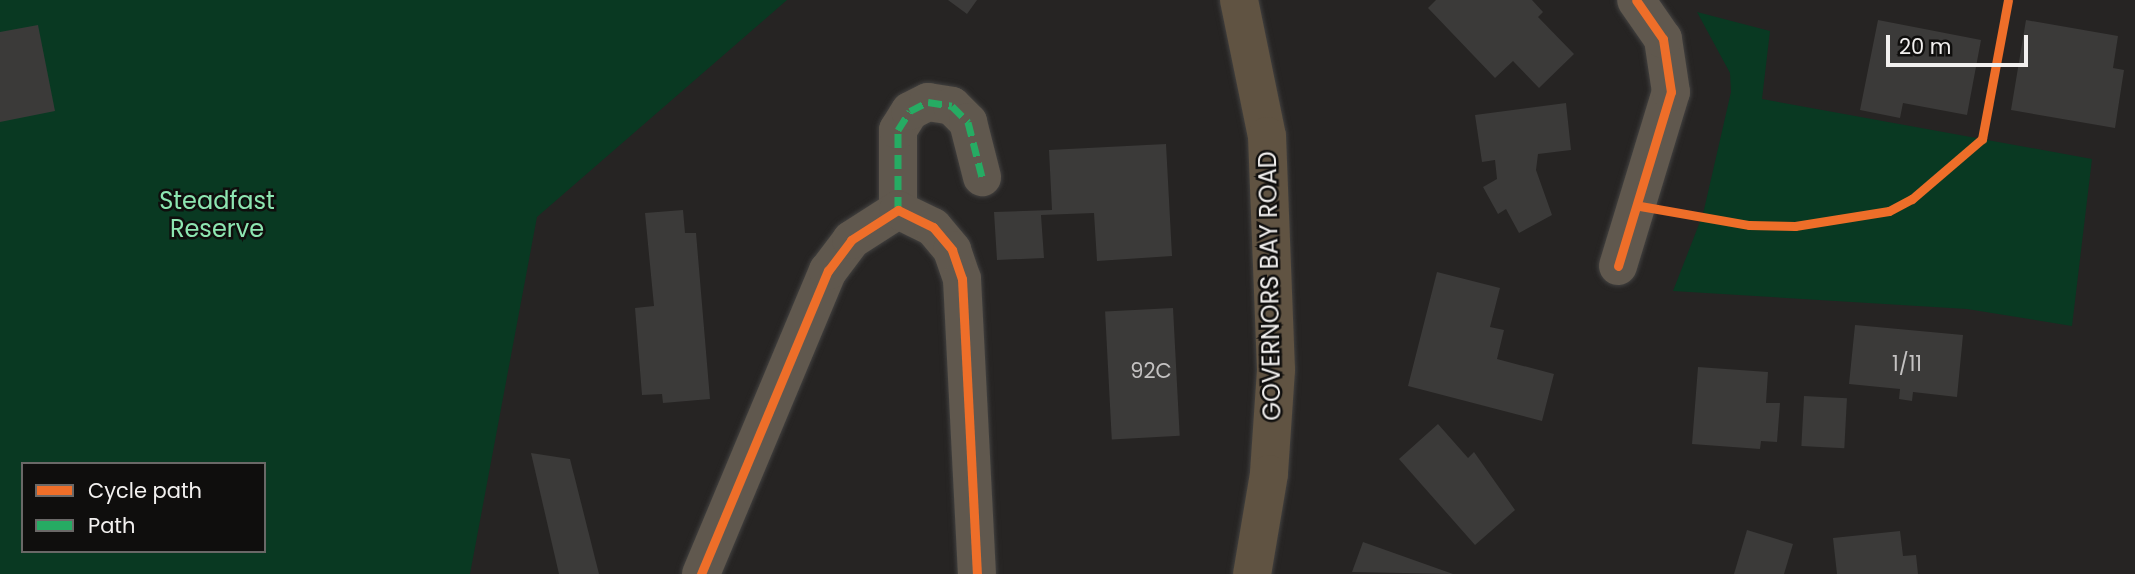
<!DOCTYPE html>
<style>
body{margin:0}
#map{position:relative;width:2135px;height:574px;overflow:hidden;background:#262423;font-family:Poppins,sans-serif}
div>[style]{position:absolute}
.green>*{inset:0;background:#093922}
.building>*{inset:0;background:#3b3a39;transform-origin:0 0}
.roads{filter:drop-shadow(0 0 2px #424140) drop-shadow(0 0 2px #424140)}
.minor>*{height:38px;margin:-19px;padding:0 19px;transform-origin:19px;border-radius:19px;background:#60584e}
.major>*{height:38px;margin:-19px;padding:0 19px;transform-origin:19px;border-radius:19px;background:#605342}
.quiet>*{height:7px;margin-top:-3.5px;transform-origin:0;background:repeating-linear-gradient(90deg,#26ab63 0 14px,transparent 0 21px)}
.cycleway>*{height:9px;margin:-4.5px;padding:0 4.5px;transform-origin:4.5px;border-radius:4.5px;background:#ee6e29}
span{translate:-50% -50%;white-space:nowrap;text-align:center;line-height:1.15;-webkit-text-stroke:5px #0f0e0d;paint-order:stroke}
.number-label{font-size:21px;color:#c4c2c2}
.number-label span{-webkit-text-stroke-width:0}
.park-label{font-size:24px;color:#8de6b1}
.street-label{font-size:24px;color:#f2f0ef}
.legend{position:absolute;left:21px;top:462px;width:245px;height:91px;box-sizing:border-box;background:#0f0e0d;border:2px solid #6a6867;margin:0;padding:9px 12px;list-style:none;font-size:21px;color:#f2f0ef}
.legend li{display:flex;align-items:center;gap:14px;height:35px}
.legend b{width:35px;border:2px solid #6a6867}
.scale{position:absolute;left:1886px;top:35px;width:142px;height:32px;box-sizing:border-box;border:4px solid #f2f0ef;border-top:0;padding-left:9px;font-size:21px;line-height:24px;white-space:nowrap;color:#f2f0ef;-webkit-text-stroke:5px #0f0e0d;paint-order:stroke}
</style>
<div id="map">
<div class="green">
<div style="clip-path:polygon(evenodd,0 0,787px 0,537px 217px,470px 574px,0 574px,0 0,23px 464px,264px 464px,264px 551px,23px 551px,23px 464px)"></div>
<div style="clip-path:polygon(1697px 12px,1770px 31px,1762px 99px,2092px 159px,2072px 326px,1967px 309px,1673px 291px,1703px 214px,1731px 92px,1730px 73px)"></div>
</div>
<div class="building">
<div style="clip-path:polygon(948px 0,977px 0,967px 14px)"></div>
<div style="clip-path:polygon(1436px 0,1532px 0,1543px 12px,1538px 17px,1574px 54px,1539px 88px,1513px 61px,1495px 78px,1428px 8px)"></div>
<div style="clip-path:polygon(1878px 20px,1981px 40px,1967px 115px,1903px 103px,1900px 118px,1860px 110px)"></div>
<div style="clip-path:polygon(2026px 20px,2118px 36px,2113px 68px,2124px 70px,2115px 128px,2011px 110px)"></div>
<div style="clip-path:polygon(38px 25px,55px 111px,0 122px,0 32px)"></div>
<div style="clip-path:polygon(1566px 103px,1571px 150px,1538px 154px,1536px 170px,1552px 215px,1519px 233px,1506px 209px,1498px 214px,1483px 187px,1497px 179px,1495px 160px,1482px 162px,1475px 115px)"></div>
<div style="clip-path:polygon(1166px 144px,1172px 256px,1097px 261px,1094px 213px,1041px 215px,1044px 258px,997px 260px,994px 212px,1052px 210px,1049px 150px)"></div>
<div style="clip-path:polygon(683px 210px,685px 233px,696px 233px,710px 399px,663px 403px,662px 394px,642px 395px,635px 308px,654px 306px,645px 213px)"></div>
<div style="clip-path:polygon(1437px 272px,1500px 288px,1490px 327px,1504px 330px,1497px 359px,1554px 374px,1542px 421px,1408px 386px)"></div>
<div style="left:1173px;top:308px;width:128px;height:68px;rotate:87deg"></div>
<div style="clip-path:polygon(1855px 325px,1963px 335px,1957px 397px,1913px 392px,1912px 401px,1899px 399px,1900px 389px,1849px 384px)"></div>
<div style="clip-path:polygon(1698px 367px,1768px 372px,1766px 403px,1780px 403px,1777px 442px,1761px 441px,1760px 449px,1692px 444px)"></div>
<div style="left:1804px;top:396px;width:43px;height:50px;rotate:3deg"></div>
<div style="clip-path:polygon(1438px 424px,1468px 458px,1474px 452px,1515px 510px,1475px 545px,1399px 459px)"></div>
<div style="clip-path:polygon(531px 453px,570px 459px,599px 574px,559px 574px)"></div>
<div style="clip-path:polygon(1747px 530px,1793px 544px,1784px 574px,1734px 574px)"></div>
<div style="clip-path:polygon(1900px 531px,1903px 556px,1916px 555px,1918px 574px,1837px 574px,1833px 538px)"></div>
<div style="clip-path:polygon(1363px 542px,1453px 574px,1352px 572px)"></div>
</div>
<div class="roads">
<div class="minor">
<div style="left:898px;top:210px;width:80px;rotate:-90deg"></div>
<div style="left:898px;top:130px;width:22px;rotate:-58deg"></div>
<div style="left:910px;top:111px;width:20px;rotate:-27deg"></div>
<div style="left:928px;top:102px;width:24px;rotate:9deg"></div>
<div style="left:952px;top:106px;width:23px;rotate:45deg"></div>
<div style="left:968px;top:122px;width:57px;rotate:75.7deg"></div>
<div style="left:1618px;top:266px;width:182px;rotate:-73.1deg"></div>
<div style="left:1671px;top:92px;width:54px;rotate:-98.6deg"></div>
<div style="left:1663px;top:39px;width:47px;rotate:-124.7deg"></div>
<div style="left:701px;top:574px;width:329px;rotate:-67.3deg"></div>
<div style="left:828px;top:271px;width:39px;rotate:-53deg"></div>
<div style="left:851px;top:240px;width:56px;rotate:-32.6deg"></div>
<div style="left:898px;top:210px;width:39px;rotate:26deg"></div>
<div style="left:933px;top:227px;width:30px;rotate:50deg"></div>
<div style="left:952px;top:250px;width:31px;rotate:71deg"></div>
<div style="left:962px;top:279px;width:295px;rotate:87.1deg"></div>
</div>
<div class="major">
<div style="left:1239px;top:0;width:139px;rotate:78.4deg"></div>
<div style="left:1267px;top:136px;width:234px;rotate:87.8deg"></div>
<div style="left:1276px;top:370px;width:104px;rotate:93.9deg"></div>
<div style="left:1269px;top:474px;width:101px;rotate:99.6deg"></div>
</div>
</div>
<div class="quiet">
<div style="left:898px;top:210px;width:80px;rotate:-90deg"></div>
<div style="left:898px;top:130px;width:22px;rotate:-58deg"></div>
<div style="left:910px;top:111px;width:20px;rotate:-27deg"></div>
<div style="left:928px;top:102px;width:24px;rotate:9deg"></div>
<div style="left:952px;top:106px;width:23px;rotate:45deg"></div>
<div style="left:968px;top:122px;width:57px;rotate:75.7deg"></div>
</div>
<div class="cycleway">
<div style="left:1640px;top:206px;width:111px;rotate:9.9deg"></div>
<div style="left:1749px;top:225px;width:46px;rotate:1.2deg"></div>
<div style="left:1795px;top:226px;width:95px;rotate:-9.1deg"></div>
<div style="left:1889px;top:211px;width:26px;rotate:-28deg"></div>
<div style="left:1912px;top:199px;width:92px;rotate:-40.6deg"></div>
<div style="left:1982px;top:139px;width:141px;rotate:-79.4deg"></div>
<div style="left:1618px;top:266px;width:182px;rotate:-73.1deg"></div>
<div style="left:1671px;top:92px;width:54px;rotate:-98.6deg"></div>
<div style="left:1663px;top:39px;width:47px;rotate:-124.7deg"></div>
<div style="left:701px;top:574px;width:329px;rotate:-67.3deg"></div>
<div style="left:828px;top:271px;width:39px;rotate:-53deg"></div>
<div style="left:851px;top:240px;width:56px;rotate:-32.6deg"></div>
<div style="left:898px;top:210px;width:39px;rotate:26deg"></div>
<div style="left:933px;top:227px;width:30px;rotate:50deg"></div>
<div style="left:952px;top:250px;width:31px;rotate:71deg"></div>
<div style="left:962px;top:279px;width:295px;rotate:87.1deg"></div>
</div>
<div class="number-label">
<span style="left:1907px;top:364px">1/11</span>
<span style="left:1151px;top:371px">92C</span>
</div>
<div class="park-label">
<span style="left:217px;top:215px">Steadfast<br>Reserve</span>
</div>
<div class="street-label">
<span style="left:1270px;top:286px;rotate:-91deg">GOVERNORS BAY ROAD</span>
</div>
<ul class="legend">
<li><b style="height:9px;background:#ee6e29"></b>Cycle path</li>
<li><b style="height:9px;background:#26ab63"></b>Path</li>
</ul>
<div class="scale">20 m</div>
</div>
